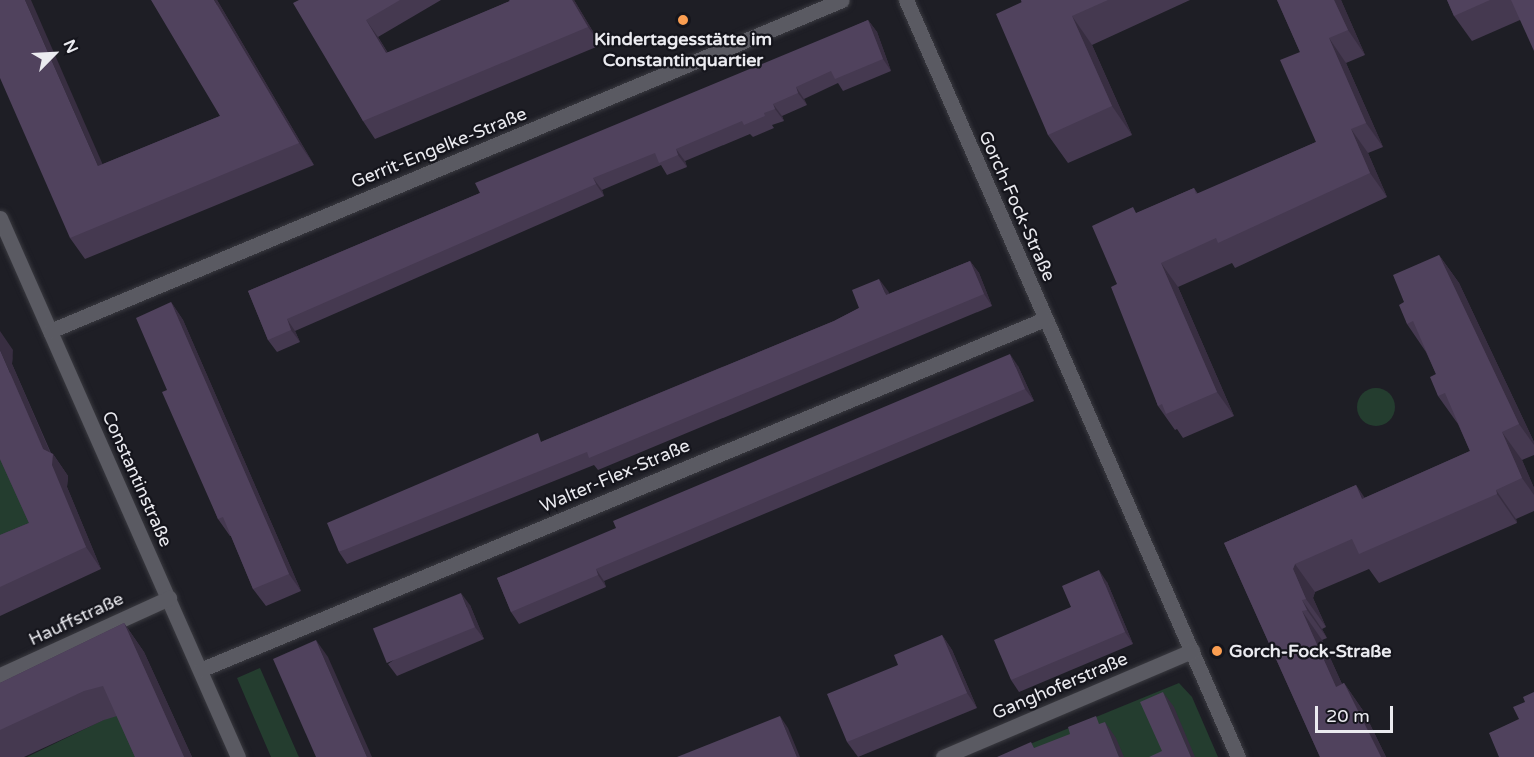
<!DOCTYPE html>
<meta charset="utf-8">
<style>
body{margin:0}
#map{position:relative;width:1534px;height:757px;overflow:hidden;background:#1e1e25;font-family:"Varela Round",sans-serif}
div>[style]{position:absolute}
.green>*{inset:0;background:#243d2f}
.round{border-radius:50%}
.roads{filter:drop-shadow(0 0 2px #3a3a40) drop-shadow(0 0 2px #3a3a40)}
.minor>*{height:15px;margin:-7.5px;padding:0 7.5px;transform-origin:7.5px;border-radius:7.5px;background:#5a5a62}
.wall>*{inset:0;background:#453950}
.shaded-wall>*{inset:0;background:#382e41}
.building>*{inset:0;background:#50425d;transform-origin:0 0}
.dots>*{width:16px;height:16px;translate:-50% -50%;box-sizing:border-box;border:3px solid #15151c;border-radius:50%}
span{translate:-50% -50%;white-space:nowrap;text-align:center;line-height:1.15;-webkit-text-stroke:4.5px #15151c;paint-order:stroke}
.poi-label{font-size:18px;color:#ebebf0;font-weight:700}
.left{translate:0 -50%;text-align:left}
.street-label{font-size:18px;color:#ebebf0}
.north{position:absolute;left:24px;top:24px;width:60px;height:60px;-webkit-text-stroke:4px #15151c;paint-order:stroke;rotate:66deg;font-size:16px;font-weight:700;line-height:24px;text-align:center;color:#ebebf0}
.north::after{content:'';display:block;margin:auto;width:21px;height:27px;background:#ebebf0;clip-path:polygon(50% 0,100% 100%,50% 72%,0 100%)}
.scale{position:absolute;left:1315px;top:706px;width:78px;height:27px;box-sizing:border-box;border:3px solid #ebebf0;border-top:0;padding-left:8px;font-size:18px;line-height:21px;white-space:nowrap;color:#ebebf0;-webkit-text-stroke:4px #15151c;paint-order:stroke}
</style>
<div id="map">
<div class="green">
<div class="round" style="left:1357px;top:388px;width:38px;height:38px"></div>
<div style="clip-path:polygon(0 449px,38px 530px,0 569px)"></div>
<div style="clip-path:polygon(260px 668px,298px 755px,299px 757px,271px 757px,237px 678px)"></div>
<div style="clip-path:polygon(1179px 683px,1192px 697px,1218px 757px,998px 757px)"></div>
<div style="clip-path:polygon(126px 709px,143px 757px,27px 757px)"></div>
</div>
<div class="roads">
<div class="minor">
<div style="left:906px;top:0;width:827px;rotate:66.32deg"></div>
<div style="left:0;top:218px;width:589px;rotate:66.18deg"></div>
<div style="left:50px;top:331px;width:858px;rotate:-22.68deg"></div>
<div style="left:200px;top:670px;width:915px;rotate:-22.56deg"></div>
<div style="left:0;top:675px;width:186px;rotate:-24.5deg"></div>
<div style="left:943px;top:757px;width:271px;rotate:-23.1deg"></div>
</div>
</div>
<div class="wall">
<div style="clip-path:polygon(217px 0,314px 165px,85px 259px,70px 238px,103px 164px,220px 116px)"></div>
<div style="clip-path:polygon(299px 0,441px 0,378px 37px,388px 53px,510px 1px,509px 0,574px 0,601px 45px,375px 139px,363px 121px)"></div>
<div style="clip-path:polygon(1021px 0,1190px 0,1092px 45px,1132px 135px,1068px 163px,1048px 135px)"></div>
<div style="clip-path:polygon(1277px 0,1341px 0,1365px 55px,1346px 63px,1383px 147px,1368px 153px,1387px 197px,1235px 268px,1232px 263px,1178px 287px,1234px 416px,1183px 438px,1177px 429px,1175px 430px,1158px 406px,1117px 284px,1137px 213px,1194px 188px,1198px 194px,1316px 142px,1300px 52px)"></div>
<div style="clip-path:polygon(1447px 0,1534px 0,1520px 20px,1472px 41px,1454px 16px)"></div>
<div style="clip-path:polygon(868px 20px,877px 32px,891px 71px,843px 91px,838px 83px,804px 99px,807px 105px,782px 116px,784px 121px,772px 125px,774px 128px,753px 137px,750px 134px,685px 161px,687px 167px,667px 175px,661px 165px,602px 190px,604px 196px,295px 331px,300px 342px,277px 352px,268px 340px,248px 291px,480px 193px)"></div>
<div style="clip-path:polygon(1439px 255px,1459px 283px,1534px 442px,1534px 455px,1522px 460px,1534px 488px,1534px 511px,1516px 519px,1517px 523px,1379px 583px,1369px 569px,1315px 592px,1313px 598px,1326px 627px,1322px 629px,1327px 638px,1322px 640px,1342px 684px,1344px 683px,1364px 712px,1386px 757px,1320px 757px,1224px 543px,1356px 485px,1364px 498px,1470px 451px,1458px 424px,1438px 396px,1436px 374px,1426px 352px,1407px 324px,1404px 302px)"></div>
<div style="clip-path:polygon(970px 261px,979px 273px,992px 306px,598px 470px,594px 465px,347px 564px,339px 552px,543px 441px,834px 321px,859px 308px,888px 291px,889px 294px)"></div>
<div style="clip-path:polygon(171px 302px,183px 320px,301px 591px,266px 606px,253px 589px,231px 536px,230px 536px,218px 519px,167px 390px)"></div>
<div style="clip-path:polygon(13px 350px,12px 364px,51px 453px,53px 454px,68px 476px,67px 487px,101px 569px,0 616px,0 535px,29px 523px,0 459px)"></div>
<div style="clip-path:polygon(1018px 366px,1034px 401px,604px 581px,606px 587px,519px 624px,511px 612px,497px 578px)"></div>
<div style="clip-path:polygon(1107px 582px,1133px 644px,1019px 692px,1011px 680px,1071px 607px)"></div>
<div style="clip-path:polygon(470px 605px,484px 639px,397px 676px,388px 664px)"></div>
<div style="clip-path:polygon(124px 623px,144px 652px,192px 757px,135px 757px,117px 716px,104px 720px,24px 757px,0 757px,0 683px)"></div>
<div style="clip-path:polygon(942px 635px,952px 650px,977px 708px,858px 757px,847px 742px,898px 665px)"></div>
</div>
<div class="shaded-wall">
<div style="clip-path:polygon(25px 0,31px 0,113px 188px,98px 166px)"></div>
<div style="clip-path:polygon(214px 0,217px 0,314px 165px,299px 143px)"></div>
<div style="clip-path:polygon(572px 0,574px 0,601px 45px,588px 27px)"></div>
<div style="clip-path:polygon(1334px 0,1341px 0,1365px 55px,1348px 30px)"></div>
<div style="clip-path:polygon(1072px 16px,1092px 45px,1132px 135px,1112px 106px)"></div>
<div style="clip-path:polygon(366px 20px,378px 37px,398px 70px,386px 53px)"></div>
<div style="clip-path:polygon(868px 20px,877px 32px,891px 71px,883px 59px)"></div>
<div style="clip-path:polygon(1329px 38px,1346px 63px,1383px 147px,1366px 123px)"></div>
<div style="clip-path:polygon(796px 87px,804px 99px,807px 105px,798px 93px)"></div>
<div style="clip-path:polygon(773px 104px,782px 116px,784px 121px,775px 109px)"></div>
<div style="clip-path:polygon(1351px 129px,1368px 153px,1387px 197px,1370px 173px)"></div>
<div style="clip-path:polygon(676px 149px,685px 161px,687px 167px,678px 155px)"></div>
<div style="clip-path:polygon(593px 178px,602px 190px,604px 196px,596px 184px)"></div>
<div style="clip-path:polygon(1439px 255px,1459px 283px,1534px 442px,1534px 445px,1519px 424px)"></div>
<div style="clip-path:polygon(970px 261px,979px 273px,992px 306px,984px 294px)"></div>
<div style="clip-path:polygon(1161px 263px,1178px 287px,1234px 416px,1217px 392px)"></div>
<div style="clip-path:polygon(879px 279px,888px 291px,894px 307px,886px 295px)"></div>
<div style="clip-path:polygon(171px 302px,183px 320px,301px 591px,289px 574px)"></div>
<div style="clip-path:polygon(287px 319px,295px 331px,300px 342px,291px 330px)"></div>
<div style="clip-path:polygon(0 331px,13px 350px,12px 364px,52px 457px,53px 454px,68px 476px,67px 487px,101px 569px,86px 547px,0 350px)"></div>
<div style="clip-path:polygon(1010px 354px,1018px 366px,1034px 401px,1025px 389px)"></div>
<div style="clip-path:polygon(1502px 432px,1522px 460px,1534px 488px,1534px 495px,1522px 478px)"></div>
<div style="clip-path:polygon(1356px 485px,1376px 514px,1362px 499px)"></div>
<div style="clip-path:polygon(1496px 490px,1516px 519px,1517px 523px,1497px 494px)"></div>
<div style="clip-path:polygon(1295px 564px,1315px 592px,1313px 598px,1326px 627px,1306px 599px,1293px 569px)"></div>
<div style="clip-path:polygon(596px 569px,604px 581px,606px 587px,598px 575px)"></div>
<div style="clip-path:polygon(1099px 570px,1107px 582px,1133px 644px,1125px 632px)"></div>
<div style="clip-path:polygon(461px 593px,470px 605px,484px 639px,475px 627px)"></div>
<div style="clip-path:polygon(1302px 600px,1322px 629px,1327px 638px,1307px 610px)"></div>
<div style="clip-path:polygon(1302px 611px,1322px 640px,1356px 715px,1336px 687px)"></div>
<div style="clip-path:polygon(124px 623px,144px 652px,192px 757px,184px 757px)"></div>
<div style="clip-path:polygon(942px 635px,952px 650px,977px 708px,967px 693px)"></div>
<div style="clip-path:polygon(316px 640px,328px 657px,372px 757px,367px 757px)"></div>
<div style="clip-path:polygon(1344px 683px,1364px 712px,1386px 757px,1381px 757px)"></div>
<div style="clip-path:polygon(1163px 692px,1174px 707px,1195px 757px,1191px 757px)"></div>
<div style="clip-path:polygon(780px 716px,788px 728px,800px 757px,797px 757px)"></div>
<div style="clip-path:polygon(1105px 722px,1116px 738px,1124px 757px,1119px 757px)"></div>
</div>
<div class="building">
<div style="clip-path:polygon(0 0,25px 0,98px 166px,220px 116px,151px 0,214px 0,299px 143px,70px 238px,0 78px)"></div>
<div style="clip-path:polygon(299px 0,400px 0,366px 20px,386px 53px,510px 1px,509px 0,572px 0,588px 27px,363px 121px,293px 3px)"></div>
<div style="clip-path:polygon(1021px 0,1108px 0,1072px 16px,1112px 106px,1048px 135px,996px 14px,1022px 2px)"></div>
<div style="clip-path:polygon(1277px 0,1334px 0,1348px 30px,1329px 38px,1366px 123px,1351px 129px,1370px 173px,1218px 243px,1216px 238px,1161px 263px,1217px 392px,1166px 414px,1162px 404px,1158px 406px,1111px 287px,1117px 284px,1092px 226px,1133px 207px,1136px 213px,1194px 188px,1196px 194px,1316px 142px,1280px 60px,1300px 52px)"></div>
<div style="clip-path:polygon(1447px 0,1490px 0,1454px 16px)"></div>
<div style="clip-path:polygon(1511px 0,1534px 0,1534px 51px)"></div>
<div style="clip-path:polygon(868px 20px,883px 59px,835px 79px,831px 71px,796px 87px,798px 93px,773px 104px,775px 109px,764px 113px,765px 116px,744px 125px,742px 121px,676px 149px,678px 155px,659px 163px,655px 153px,593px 178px,596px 184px,287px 319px,291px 330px,268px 340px,248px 291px,480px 193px,475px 183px)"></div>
<div style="clip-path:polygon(1439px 255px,1519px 424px,1502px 432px,1522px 478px,1496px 490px,1497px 494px,1359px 554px,1352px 539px,1295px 564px,1293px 569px,1306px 599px,1302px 600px,1307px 610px,1302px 611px,1336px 687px,1344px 683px,1381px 757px,1320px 757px,1224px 543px,1356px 485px,1362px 499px,1470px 451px,1445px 393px,1438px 396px,1430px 377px,1436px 374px,1413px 321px,1407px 324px,1399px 305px,1404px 302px,1393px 275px)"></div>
<div style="clip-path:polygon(970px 261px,984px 294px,589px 458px,587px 452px,339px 552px,327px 523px,538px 433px,541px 442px,834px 321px,859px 308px,852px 290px,879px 279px,886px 295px)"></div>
<div style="clip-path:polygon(171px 302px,289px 574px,253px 589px,223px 517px,218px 519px,162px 392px,167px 390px,136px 318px)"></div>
<div style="clip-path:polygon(0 350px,43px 449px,53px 454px,52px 465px,86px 547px,0 587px,0 535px,29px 523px,0 459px)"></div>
<div style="clip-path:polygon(1010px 354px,1025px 389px,596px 569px,598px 575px,511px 612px,497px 578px,616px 528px,613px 521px)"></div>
<div style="clip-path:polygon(1099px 570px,1125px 632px,1011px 680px,994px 640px,1071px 607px,1062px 586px)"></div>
<div style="left:461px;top:593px;width:37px;height:95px;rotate:68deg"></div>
<div style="clip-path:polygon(124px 623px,184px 757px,135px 757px,103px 686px,84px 691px,0 730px,0 683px)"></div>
<div style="clip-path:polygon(942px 635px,967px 693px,847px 742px,827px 694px,898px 665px,894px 655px)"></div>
<div style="clip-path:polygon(316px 640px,367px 757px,316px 757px,273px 659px)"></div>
<div style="clip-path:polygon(1163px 692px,1191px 757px,1149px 757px,1162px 751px,1140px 702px)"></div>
<div style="clip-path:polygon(1534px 692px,1534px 757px,1499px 757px,1489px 733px,1519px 719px,1513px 707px,1525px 702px,1523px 697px)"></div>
<div style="clip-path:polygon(780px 716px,797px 757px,677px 757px)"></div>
<div style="clip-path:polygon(1096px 716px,1099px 724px,1105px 722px,1119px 757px,997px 757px,1031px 742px,1034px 748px,1070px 734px,1068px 727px)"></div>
</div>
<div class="dots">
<div style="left:683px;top:20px;background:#fb9e51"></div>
<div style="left:1217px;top:651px;background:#fb9e51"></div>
</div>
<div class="poi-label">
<span style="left:683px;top:50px">Kindertagesstätte im<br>Constantinquartier</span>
<span class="left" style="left:1229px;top:651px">Gorch-Fock-Straße</span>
</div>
<div class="street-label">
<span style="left:439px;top:148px;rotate:-22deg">Gerrit-Engelke-Straße</span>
<span style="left:1017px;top:206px;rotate:66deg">Gorch-Fock-Straße</span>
<span style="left:615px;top:476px;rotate:-23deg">Walter-Flex-Straße</span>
<span style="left:137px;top:479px;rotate:66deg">Constantinstraße</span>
<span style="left:76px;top:619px;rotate:-25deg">Hauffstraße</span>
<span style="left:1060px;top:686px;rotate:-23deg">Ganghoferstraße</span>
</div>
<div class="north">N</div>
<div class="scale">20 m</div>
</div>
